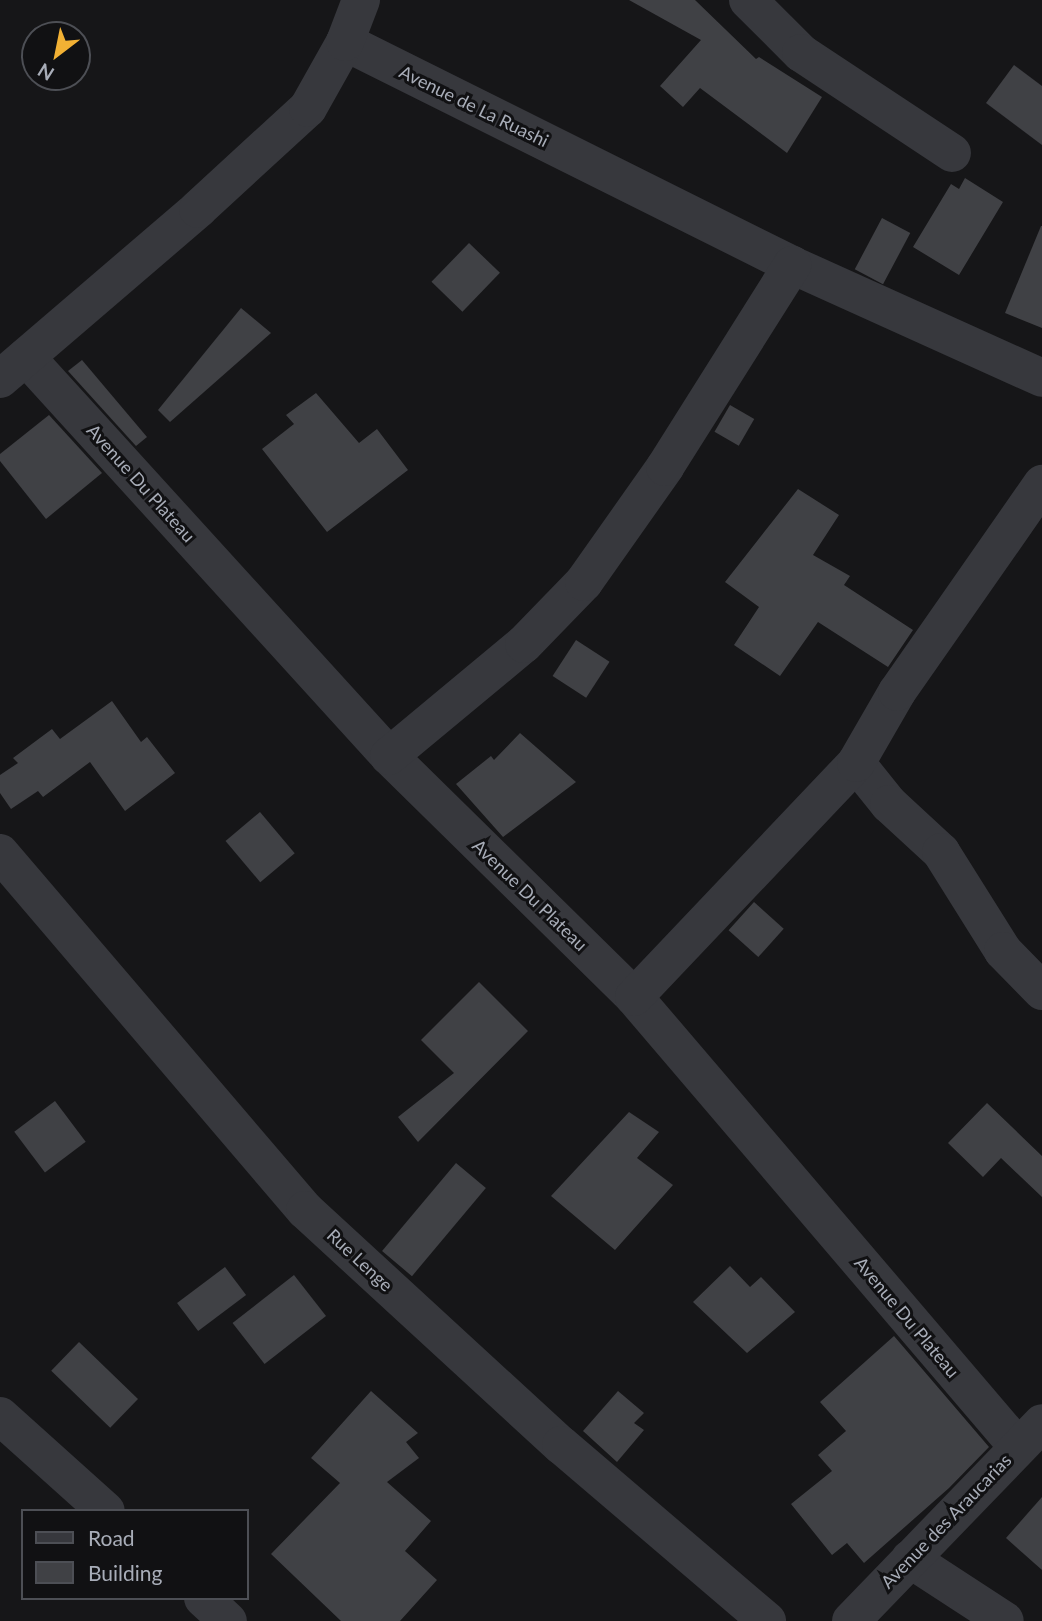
<!DOCTYPE html>
<style>
body{margin:0}
#map{position:relative;width:1042px;height:1621px;overflow:hidden;background:#161618;font-family:Lato,sans-serif}
div>[style]{position:absolute}
.building>*{inset:0;background:#404145;transform-origin:0 0}
.minor>*{height:38px;margin:-19px;padding:0 19px;transform-origin:19px;border-radius:19px;background:#37383d}
span{translate:-50% -50%;white-space:nowrap;text-align:center;line-height:1.15;-webkit-text-stroke:6px #111113;paint-order:stroke}
.street-label{font-size:18px;color:#a8adb8}
.legend{position:absolute;left:21px;top:1509px;width:228px;height:91px;box-sizing:border-box;background:#111113;border:2px solid #4d4f55;margin:0;padding:9px 12px;list-style:none;font-size:21px;color:#a8adb8}
.legend li{display:flex;align-items:center;gap:14px;height:35px}
.legend b{width:35px;border:2px solid #4d4f55}
.north{position:absolute;left:21px;top:21px;width:70px;height:70px;box-sizing:border-box;background:#111113;border:2px solid #4d4f55;border-radius:50%;rotate:212deg;font-size:19px;font-weight:700;line-height:28px;text-align:center;color:#a8adb8}
.north::after{content:'';display:block;margin:auto;width:24px;height:32px;background:#f2b134;clip-path:polygon(50% 0,100% 100%,50% 72%,0 100%)}
</style>
<div id="map">
<div class="building">
<div style="clip-path:polygon(629px 0,695px 0,756px 59px,759px 57px,822px 97px,787px 153px,700px 88px,683px 107px,660px 86px,701px 40px)"></div>
<div style="clip-path:polygon(1014px 65px,1042px 86px,1042px 145px,986px 103px)"></div>
<div style="clip-path:polygon(965px 178px,1003px 202px,959px 275px,913px 247px,951px 184px,959px 189px)"></div>
<div style="left:882px;top:218px;width:32px;height:58px;rotate:28deg"></div>
<div style="clip-path:polygon(1041px 226px,1042px 226px,1042px 328px,1005px 313px)"></div>
<div style="left:469px;top:243px;width:43px;height:54px;rotate:44deg"></div>
<div style="clip-path:polygon(241px 308px,271px 333px,170px 422px,158px 410px)"></div>
<div style="clip-path:polygon(82px 360px,147px 437px,136px 446px,68px 371px)"></div>
<div style="clip-path:polygon(316px 393px,359px 443px,377px 429px,408px 470px,327px 532px,262px 449px,294px 424px,286px 415px)"></div>
<div style="left:730px;top:405px;width:28px;height:31px;rotate:30deg"></div>
<div style="clip-path:polygon(49px 415px,102px 473px,46px 519px,0 461px,0 454px)"></div>
<div style="clip-path:polygon(798px 489px,839px 515px,813px 555px,850px 576px,844px 585px,913px 630px,888px 667px,818px 622px,780px 676px,734px 645px,759px 607px,725px 582px)"></div>
<div style="left:576px;top:640px;width:40px;height:43px;rotate:33deg"></div>
<div style="clip-path:polygon(112px 701px,141px 742px,147px 737px,175px 773px,125px 811px,90px 762px,43px 797px,38px 791px,11px 809px,0 793px,0 775px,18px 763px,13px 758px,52px 729px,60px 739px)"></div>
<div style="clip-path:polygon(520px 733px,576px 782px,503px 837px,456px 784px,491px 756px,494px 760px)"></div>
<div style="left:260px;top:812px;width:54px;height:45px;rotate:50deg"></div>
<div style="left:754px;top:902px;width:40px;height:38px;rotate:42deg"></div>
<div style="clip-path:polygon(479px 982px,528px 1031px,418px 1142px,398px 1117px,454px 1073px,421px 1040px)"></div>
<div style="left:55px;top:1101px;width:51px;height:51px;rotate:53deg"></div>
<div style="clip-path:polygon(987px 1103px,1042px 1156px,1042px 1197px,1001px 1158px,983px 1177px,948px 1143px)"></div>
<div style="clip-path:polygon(629px 1112px,659px 1132px,637px 1158px,673px 1185px,615px 1250px,551px 1196px)"></div>
<div style="left:456px;top:1163px;width:39px;height:115px;rotate:40deg"></div>
<div style="clip-path:polygon(730px 1266px,750px 1287px,761px 1277px,795px 1312px,747px 1353px,693px 1302px)"></div>
<div style="left:225px;top:1267px;width:35px;height:60px;rotate:53deg"></div>
<div style="left:294px;top:1275px;width:52px;height:78px;rotate:52deg"></div>
<div style="clip-path:polygon(894px 1336px,989px 1447px,949px 1488px,864px 1563px,847px 1543px,832px 1555px,791px 1504px,832px 1471px,818px 1455px,846px 1431px,820px 1402px)"></div>
<div style="left:79px;top:1342px;width:82px;height:40px;rotate:44deg"></div>
<div style="clip-path:polygon(371px 1391px,418px 1433px,406px 1442px,419px 1458px,387px 1482px,431px 1521px,405px 1551px,437px 1580px,400px 1621px,341px 1621px,271px 1554px,340px 1483px,311px 1458px)"></div>
<div style="clip-path:polygon(618px 1391px,644px 1413px,634px 1423px,644px 1430px,617px 1462px,583px 1431px)"></div>
<div style="clip-path:polygon(1042px 1497px,1042px 1570px,1006px 1538px)"></div>
</div>
<div class="minor">
<div style="left:748px;top:0;width:75px;rotate:45deg"></div>
<div style="left:801px;top:53px;width:181px;rotate:33.5deg"></div>
<div style="left:345px;top:42px;width:500px;rotate:26.5deg"></div>
<div style="left:792px;top:265px;width:274px;rotate:24.3deg"></div>
<div style="left:26px;top:357px;width:539px;rotate:47.7deg"></div>
<div style="left:389px;top:756px;width:344px;rotate:44.5deg"></div>
<div style="left:634px;top:997px;width:592px;rotate:49.52deg"></div>
<div style="left:0;top:379px;width:261px;rotate:-40.6deg"></div>
<div style="left:198px;top:209px;width:149px;rotate:-42.6deg"></div>
<div style="left:308px;top:108px;width:76px;rotate:-60.7deg"></div>
<div style="left:345px;top:42px;width:45px;rotate:-69.1deg"></div>
<div style="left:389px;top:756px;width:175px;rotate:-39.7deg"></div>
<div style="left:524px;top:644px;width:86px;rotate:-45.9deg"></div>
<div style="left:584px;top:582px;width:141px;rotate:-54.8deg"></div>
<div style="left:665px;top:467px;width:239px;rotate:-57.8deg"></div>
<div style="left:856px;top:763px;width:53px;rotate:51.2deg"></div>
<div style="left:889px;top:804px;width:71px;rotate:42.7deg"></div>
<div style="left:941px;top:852px;width:117px;rotate:57.9deg"></div>
<div style="left:1003px;top:951px;width:56px;rotate:45.7deg"></div>
<div style="left:0;top:853px;width:470px;rotate:49.5deg"></div>
<div style="left:305px;top:1210px;width:348px;rotate:42.6deg"></div>
<div style="left:561px;top:1445px;width:271px;rotate:40.5deg"></div>
<div style="left:634px;top:997px;width:323px;rotate:-46.5deg"></div>
<div style="left:856px;top:763px;width:82px;rotate:-60deg"></div>
<div style="left:897px;top:692px;width:254px;rotate:-55.1deg"></div>
<div style="left:0;top:1416px;width:142px;rotate:41.9deg"></div>
<div style="left:910px;top:1559px;width:113px;rotate:33.1deg"></div>
<div style="left:203px;top:1598px;width:34px;rotate:43deg"></div>
<div style="left:851px;top:1621px;width:275px;rotate:-46deg"></div>
</div>
<div class="street-label">
<span style="left:474px;top:106px;rotate:26deg">Avenue de La Ruashi</span>
<span style="left:141px;top:483px;rotate:48deg">Avenue Du Plateau</span>
<span style="left:530px;top:895px;rotate:44deg">Avenue Du Plateau</span>
<span style="left:360px;top:1260px;rotate:43deg">Rue Lenge</span>
<span style="left:907px;top:1317px;rotate:50deg">Avenue Du Plateau</span>
<span style="left:946px;top:1521px;rotate:-46deg">Avenue des Araucarias</span>
</div>
<ul class="legend">
<li><b style="height:9px;background:#37383d"></b>Road</li>
<li><b style="height:19px;background:#404145"></b>Building</li>
</ul>
<div class="north">N</div>
</div>
